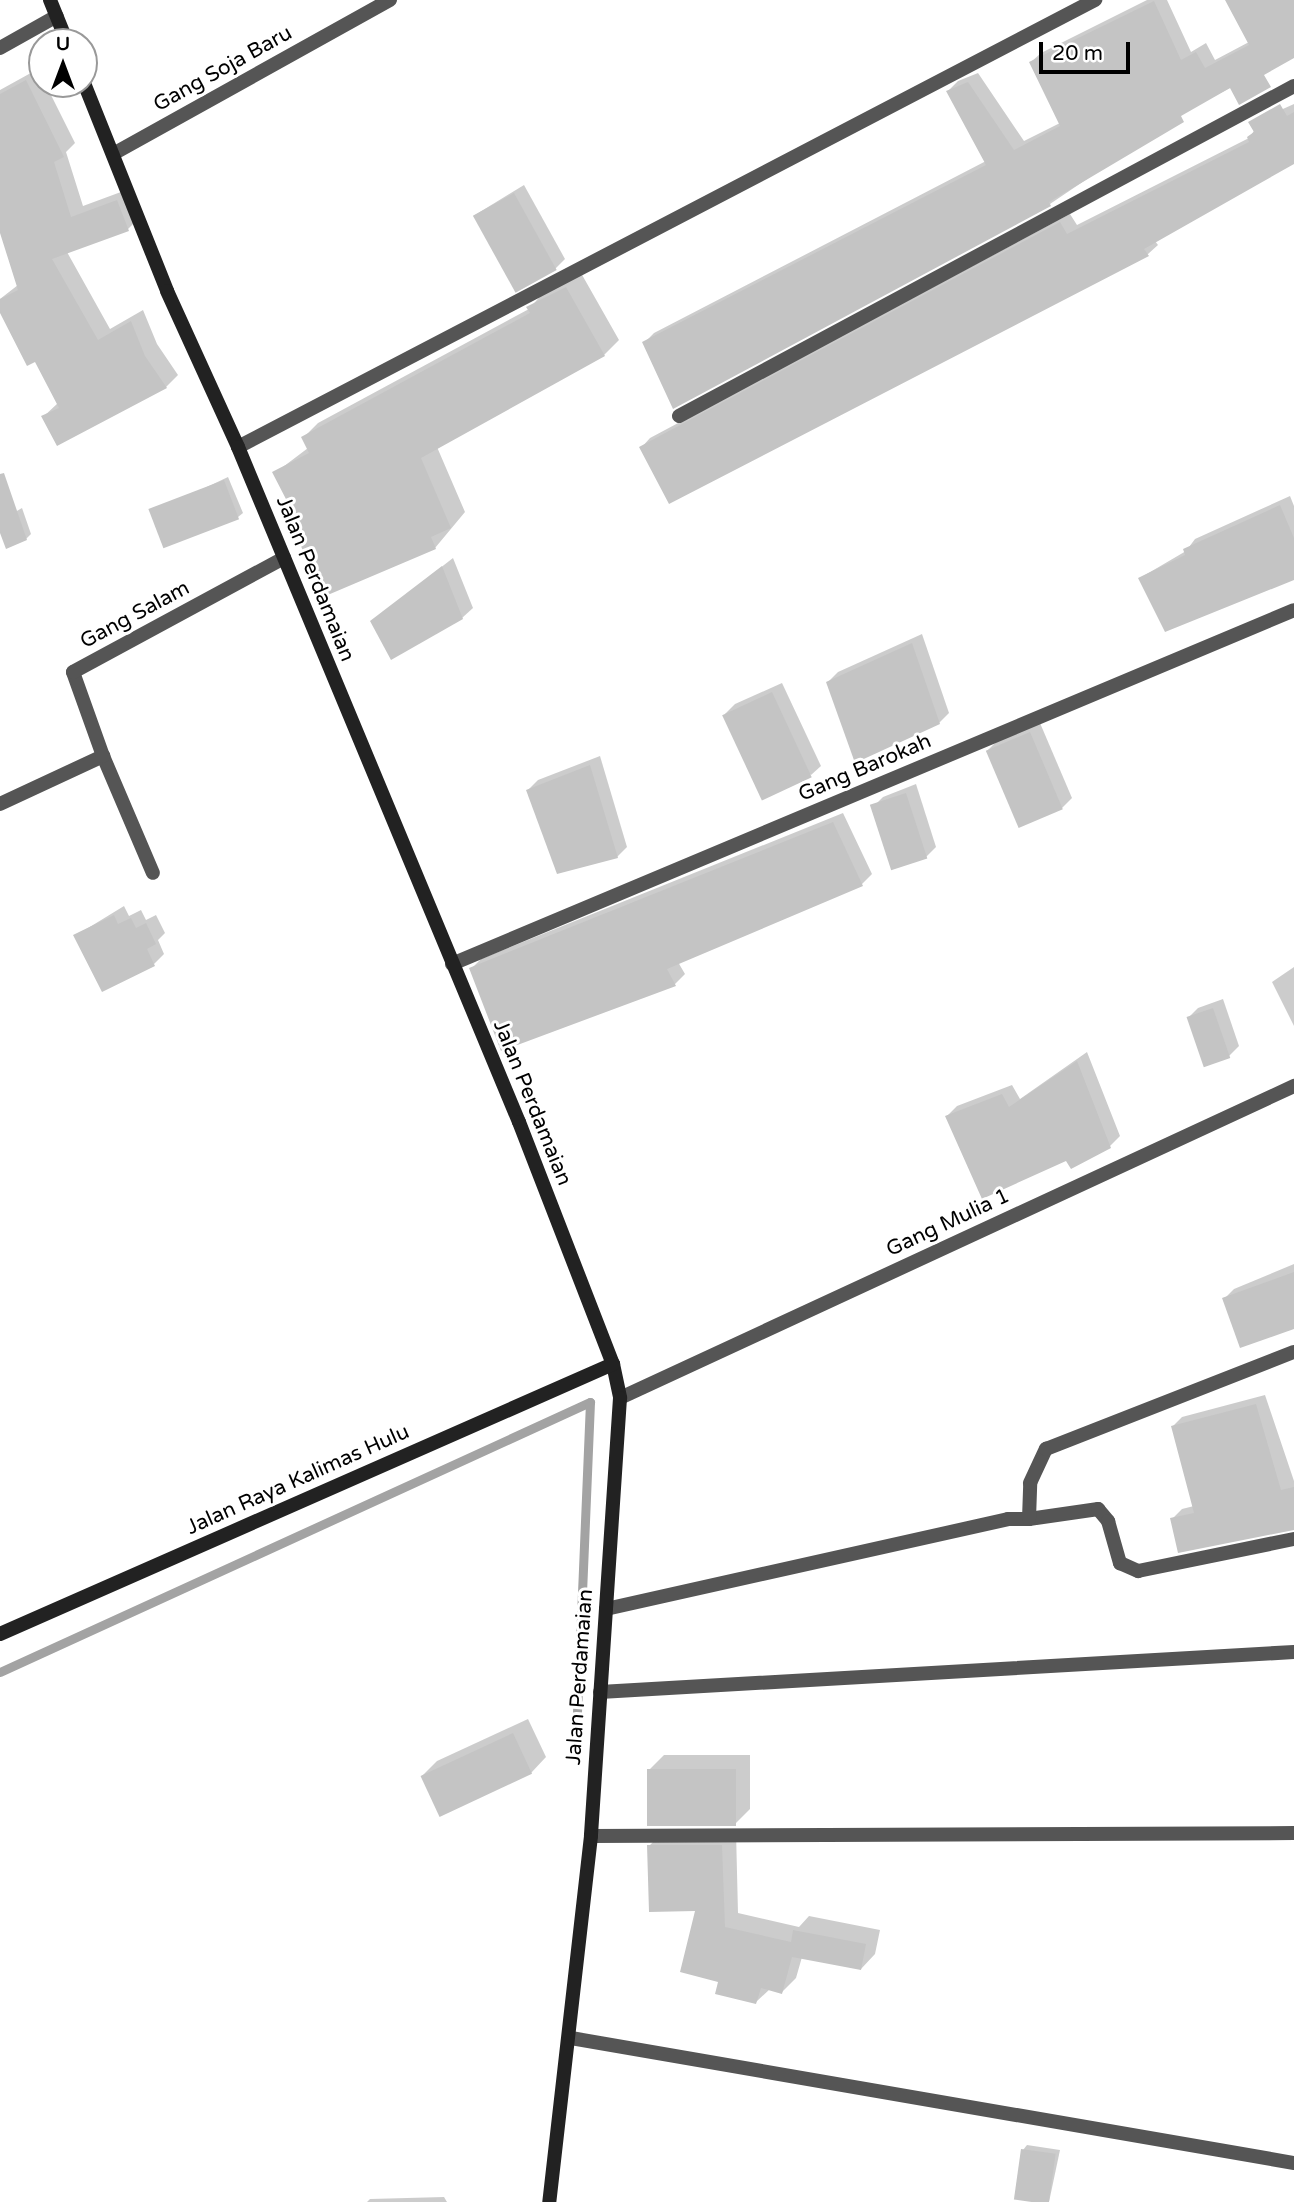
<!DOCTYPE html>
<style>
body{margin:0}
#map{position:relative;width:1294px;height:2202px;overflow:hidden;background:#fff;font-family:"Varela Round",sans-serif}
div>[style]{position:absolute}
.shadow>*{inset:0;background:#0003}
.stream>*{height:9px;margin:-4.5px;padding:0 4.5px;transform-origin:4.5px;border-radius:4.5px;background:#a3a3a3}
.building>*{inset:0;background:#c4c4c4;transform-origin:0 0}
.street>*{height:14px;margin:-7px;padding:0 7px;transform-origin:7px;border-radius:7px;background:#555}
.secondary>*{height:14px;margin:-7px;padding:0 7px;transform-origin:7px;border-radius:7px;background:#222}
span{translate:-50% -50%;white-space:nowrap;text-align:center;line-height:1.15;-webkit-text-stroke:6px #fff;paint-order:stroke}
.street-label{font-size:21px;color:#000}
.north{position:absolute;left:28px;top:28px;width:70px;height:70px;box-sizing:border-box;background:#fff;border:2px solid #999;border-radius:50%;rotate:0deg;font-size:19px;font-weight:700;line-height:28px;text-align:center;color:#000}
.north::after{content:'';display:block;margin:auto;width:24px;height:32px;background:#000;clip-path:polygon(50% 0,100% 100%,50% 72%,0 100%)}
.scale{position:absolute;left:1039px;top:42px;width:91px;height:32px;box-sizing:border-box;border:4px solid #000;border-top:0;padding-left:9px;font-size:21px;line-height:24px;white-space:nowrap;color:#000;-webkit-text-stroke:5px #fff;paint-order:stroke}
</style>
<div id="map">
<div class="shadow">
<div style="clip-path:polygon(1147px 0,1167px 0,1191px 52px,1206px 43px,1215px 60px,1249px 42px,1227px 0,1294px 0,1294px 54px,1192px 108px,1050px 204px,644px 343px,654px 333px,986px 161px,948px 91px,958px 81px,978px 73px,1024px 141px,1060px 123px,1031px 62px,1041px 53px)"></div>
<div style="clip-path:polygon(38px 69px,75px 143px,66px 152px,83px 206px,129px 189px,140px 217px,128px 229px,67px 252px,110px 329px,143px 310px,157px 344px,178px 375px,166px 387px,43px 417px,58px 403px,36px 360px,0 310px,0 299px,18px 285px,0 227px,0 90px)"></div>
<div style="clip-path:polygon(1294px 104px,1294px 162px,1155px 241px,1158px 245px,1148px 254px,670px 502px,641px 448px,650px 438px,1070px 214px,1077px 225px,1249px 138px,1263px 118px)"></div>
<div style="clip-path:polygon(524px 185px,565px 259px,555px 269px,475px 215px)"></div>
<div style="clip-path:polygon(581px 273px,619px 340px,604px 355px,437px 447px,465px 512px,435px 548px,299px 538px,305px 532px,275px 473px,308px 448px,303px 438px,318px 423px,529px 309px,543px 293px)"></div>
<div style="clip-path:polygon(228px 477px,243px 513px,238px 517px,152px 513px)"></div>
<div style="clip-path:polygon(1290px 496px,1294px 506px,1294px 577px,1140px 578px,1186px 551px,1195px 539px)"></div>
<div style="clip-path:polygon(22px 508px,31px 534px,26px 539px,0 528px,3px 519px)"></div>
<div style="clip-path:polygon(453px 558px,473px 608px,462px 618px,372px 621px)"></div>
<div style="clip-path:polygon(922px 634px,949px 713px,939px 723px,828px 682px,838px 672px)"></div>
<div style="clip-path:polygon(782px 683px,821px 766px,811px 775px,725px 714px,735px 704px)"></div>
<div style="clip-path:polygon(1040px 723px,1072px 798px,1062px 808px,988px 750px,998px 740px)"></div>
<div style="clip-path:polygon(600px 756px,627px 847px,617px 857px,528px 790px,538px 780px)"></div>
<div style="clip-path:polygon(916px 784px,936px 847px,926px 857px,873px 807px,883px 797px)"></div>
<div style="clip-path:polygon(843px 813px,872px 874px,862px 884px,678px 962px,685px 974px,675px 984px,471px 969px,481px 959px)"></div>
<div style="clip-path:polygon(124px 906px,129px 916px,141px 910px,146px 920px,156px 915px,165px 933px,158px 940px,164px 954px,154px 964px,75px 936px)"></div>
<div style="clip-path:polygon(1294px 967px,1294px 1026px,1272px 982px)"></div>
<div style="clip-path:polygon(1223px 999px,1239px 1046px,1229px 1056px,1188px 1018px,1198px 1008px)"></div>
<div style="clip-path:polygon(1087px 1052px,1120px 1136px,1110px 1146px,1067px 1159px,947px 1116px,957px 1106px,1012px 1085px,1020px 1099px)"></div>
<div style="clip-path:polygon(1294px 1264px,1294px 1327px,1224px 1299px,1234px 1289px)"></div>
<div style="clip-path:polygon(1265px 1395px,1294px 1481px,1294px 1527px,1172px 1519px,1182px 1509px,1194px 1506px,1173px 1426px,1182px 1417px)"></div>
<div style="clip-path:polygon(528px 1719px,546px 1757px,531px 1773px,422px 1776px,437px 1761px)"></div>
<div style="clip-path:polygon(664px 1755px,750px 1755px,750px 1809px,735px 1824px,649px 1770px)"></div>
<div style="clip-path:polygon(736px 1831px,738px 1913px,799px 1927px,809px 1916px,880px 1930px,875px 1954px,861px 1969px,802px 1957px,796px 1978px,782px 1992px,770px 1989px,756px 2002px,721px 1981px,698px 1909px,649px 1846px,663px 1832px)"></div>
<div style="clip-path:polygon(1027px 2145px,1060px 2150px,1049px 2202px,1016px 2198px,1023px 2150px)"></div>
<div style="clip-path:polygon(444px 2197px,447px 2202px,367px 2202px,370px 2199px)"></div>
</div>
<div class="stream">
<div style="left:0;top:1672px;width:649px;rotate:-24.59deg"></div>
<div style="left:590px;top:1402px;width:316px;rotate:92.4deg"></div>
</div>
<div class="building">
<div style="clip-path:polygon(1225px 0,1294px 0,1294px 58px,1264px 75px,1271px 87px,1239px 105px,1230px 88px,1181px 116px,1184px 122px,1049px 202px,1051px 206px,673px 409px,642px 342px,986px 165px,946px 91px,968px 82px,1014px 150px,1060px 126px,1029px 62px,1154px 1px,1181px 60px,1196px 52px,1205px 68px,1249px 45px)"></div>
<div style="clip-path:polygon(26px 80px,64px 157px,54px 162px,71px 217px,117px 200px,129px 231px,52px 259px,98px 340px,131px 321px,145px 356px,167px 388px,57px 446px,41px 416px,59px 408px,35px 362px,27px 366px,0 313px,0 299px,18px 290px,0 233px,0 94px)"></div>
<div style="clip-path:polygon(1280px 104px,1287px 116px,1294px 112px,1294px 164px,1144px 249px,1149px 256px,669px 504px,639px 447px,1060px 222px,1067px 234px,1249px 142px,1247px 137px,1254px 132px,1248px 122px)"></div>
<div style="left:514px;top:193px;width:88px;height:47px;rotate:61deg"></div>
<div style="clip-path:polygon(566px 287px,605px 356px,421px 458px,451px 528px,431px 537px,436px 549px,323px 597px,297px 537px,304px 534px,272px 472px,309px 453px,301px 437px,530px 313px,526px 307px)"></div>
<div style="clip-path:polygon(4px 473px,27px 540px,6px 549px,0 533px,0 474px)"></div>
<div style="left:224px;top:480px;width:42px;height:81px;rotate:69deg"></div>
<div style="clip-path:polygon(1280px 505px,1294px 538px,1294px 580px,1165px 632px,1138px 578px,1185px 555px,1183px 549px)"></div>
<div style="clip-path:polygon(442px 566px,463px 619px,391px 660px,370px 621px)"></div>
<div style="clip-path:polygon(912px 643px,940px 724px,855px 763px,826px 682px)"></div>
<div style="left:772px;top:692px;width:94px;height:55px;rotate:65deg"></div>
<div style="left:1030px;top:732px;width:84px;height:48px;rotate:67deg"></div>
<div style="clip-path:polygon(590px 765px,618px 858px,557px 874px,526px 790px)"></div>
<div style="left:906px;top:793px;width:69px;height:38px;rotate:72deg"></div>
<div style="clip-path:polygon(833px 822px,863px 886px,667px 969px,676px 986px,501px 1051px,469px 968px)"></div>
<div style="clip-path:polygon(114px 915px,118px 924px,131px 918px,136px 928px,146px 923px,156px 944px,147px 949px,155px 966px,102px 992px,73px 935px)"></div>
<div style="left:1213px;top:1008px;width:53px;height:28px;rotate:71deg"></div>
<div style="clip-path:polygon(1077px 1061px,1111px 1148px,1071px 1169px,1066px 1161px,982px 1199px,945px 1116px,1002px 1094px,1009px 1107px)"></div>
<div style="clip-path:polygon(1294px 1272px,1294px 1329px,1240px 1348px,1222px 1298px)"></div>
<div style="clip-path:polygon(1256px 1404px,1281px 1490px,1294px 1487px,1294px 1530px,1178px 1553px,1170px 1518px,1194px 1513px,1171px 1426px)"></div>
<div style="left:513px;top:1733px;width:45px;height:102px;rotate:65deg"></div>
<div style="left:647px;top:1769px;width:89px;height:57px"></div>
<div style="clip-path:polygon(647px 1845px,722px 1845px,725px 1927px,791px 1942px,793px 1930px,866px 1944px,861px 1970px,792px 1957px,782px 1994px,761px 1988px,756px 2004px,715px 1994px,718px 1982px,680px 1972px,695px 1911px,649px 1912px)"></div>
<div style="left:1021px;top:2149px;width:35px;height:51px;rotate:8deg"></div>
</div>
<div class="street">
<div style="left:0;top:48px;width:65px;rotate:-29.3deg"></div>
<div style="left:113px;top:154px;width:317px;rotate:-29.1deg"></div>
<div style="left:679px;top:416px;width:698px;rotate:-28.22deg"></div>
<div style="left:238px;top:447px;width:967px;rotate:-27.55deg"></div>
<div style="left:103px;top:756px;width:127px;rotate:66.9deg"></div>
<div style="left:0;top:804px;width:114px;rotate:-25deg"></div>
<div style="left:103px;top:756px;width:89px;rotate:-109.7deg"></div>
<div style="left:73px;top:672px;width:240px;rotate:-28.4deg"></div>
<div style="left:452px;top:964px;width:913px;rotate:-22.8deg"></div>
<div style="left:620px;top:1398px;width:743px;rotate:-24.84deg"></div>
<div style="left:1029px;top:1519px;width:70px;rotate:-8.2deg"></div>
<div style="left:1098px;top:1509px;width:16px;rotate:50deg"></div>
<div style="left:1108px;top:1521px;width:44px;rotate:74.1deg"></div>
<div style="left:1120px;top:1563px;width:20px;rotate:24deg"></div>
<div style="left:1138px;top:1571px;width:159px;rotate:-11.6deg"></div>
<div style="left:606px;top:1609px;width:412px;rotate:-12.6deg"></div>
<div style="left:1008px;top:1519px;width:21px"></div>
<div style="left:1029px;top:1519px;width:36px;rotate:-88deg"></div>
<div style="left:1030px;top:1483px;width:38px;rotate:-65deg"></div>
<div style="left:1046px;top:1449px;width:266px;rotate:-21.4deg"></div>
<div style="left:600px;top:1692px;width:695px;rotate:-3.3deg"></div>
<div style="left:591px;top:1836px;width:703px;rotate:-0.24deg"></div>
<div style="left:571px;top:2038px;width:734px;rotate:9.81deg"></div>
</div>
<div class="secondary">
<div style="left:50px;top:0;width:45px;rotate:68deg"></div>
<div style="left:84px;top:83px;width:224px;rotate:68.2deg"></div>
<div style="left:167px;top:291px;width:171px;rotate:65.5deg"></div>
<div style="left:238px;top:447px;width:731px;rotate:67.4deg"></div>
<div style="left:519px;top:1122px;width:260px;rotate:68.8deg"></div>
<div style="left:613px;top:1364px;width:35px;rotate:78deg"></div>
<div style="left:620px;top:1398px;width:439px;rotate:93.8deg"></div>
<div style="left:591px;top:1836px;width:368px;rotate:96.5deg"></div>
<div style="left:0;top:1634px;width:670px;rotate:-23.77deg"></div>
</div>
<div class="street-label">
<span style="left:223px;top:69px;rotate:-29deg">Gang Soja Baru</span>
<span style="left:315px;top:579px;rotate:68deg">Jalan Perdamaian</span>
<span style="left:135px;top:615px;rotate:-28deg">Gang Salam</span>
<span style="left:865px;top:768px;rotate:-23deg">Gang Barokah</span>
<span style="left:532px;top:1103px;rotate:68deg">Jalan Perdamaian</span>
<span style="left:948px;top:1223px;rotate:-25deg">Gang Mulia 1</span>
<span style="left:298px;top:1480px;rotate:-24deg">Jalan Raya Kalimas Hulu</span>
<span style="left:580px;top:1677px;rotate:-86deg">Jalan Perdamaian</span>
</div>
<div class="north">U</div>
<div class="scale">20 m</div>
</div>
